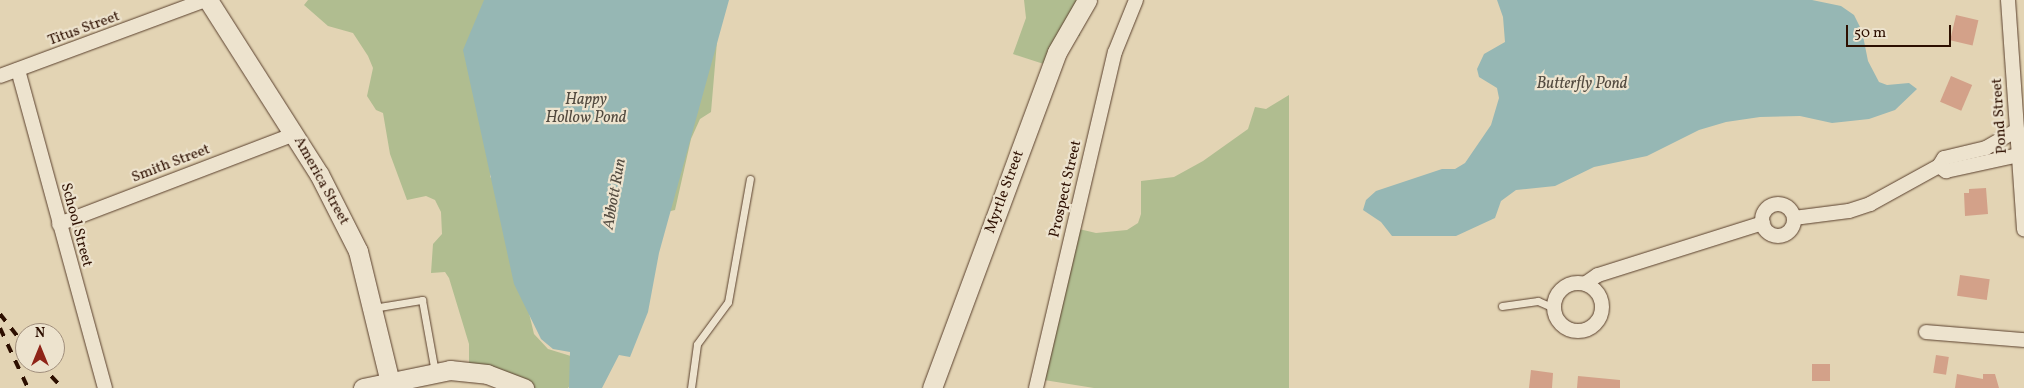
<!DOCTYPE html>
<style>
body{margin:0}
#map{position:relative;width:2024px;height:388px;overflow:hidden;background:#e3d4b4;font-family:Vollkorn,serif}
div>[style]{position:absolute}
.green>*{inset:0;background:#b0bd90}
.water>*{inset:0;background:#96b7b4}
.building>*{inset:0;background:#d3a189;transform-origin:0 0}
.roads{filter:drop-shadow(0 0 1px #5a402d) drop-shadow(0 0 1px #5a402d)}
.lane>*{height:7px;margin:-3.5px;padding:0 3.5px;transform-origin:3.5px;border-radius:3.5px;background:#ede3ce}
.street>*{height:14px;margin:-7px;padding:0 7px;transform-origin:7px;border-radius:7px;background:#ede3ce}
.street>.ring{margin:-7px;padding:0;box-sizing:content-box;background:none;border:14px solid #ede3ce;border-radius:50%}
.secondary>*{height:19px;margin:-9.5px;padding:0 9.5px;transform-origin:9.5px;border-radius:9.5px;background:#ede3ce}
.rail>*{height:4px;margin-top:-2px;transform-origin:0;background:repeating-linear-gradient(90deg,#2d0f00 0 9px,transparent 0 18px)}
span{translate:-50% -50%;white-space:nowrap;text-align:center;line-height:1.15;-webkit-text-stroke:4.5px #ede3ce;paint-order:stroke}
.street-label{font-size:15px;color:#2d0f00}
.water-label{font-size:16px;color:#524a3f;font-style:italic}
.north{position:absolute;left:15px;top:323px;width:50px;height:50px;box-sizing:border-box;background:#ede3ce;border:1px solid #a08e7c;border-radius:50%;rotate:0deg;font-size:14px;font-weight:700;line-height:20px;text-align:center;color:#2d0f00}
.north::after{content:'';display:block;margin:auto;width:18px;height:22px;background:#8f2418;clip-path:polygon(50% 0,100% 100%,50% 72%,0 100%)}
.scale{position:absolute;left:1846px;top:25px;width:105px;height:22px;box-sizing:border-box;border:2px solid #2d0f00;border-top:0;padding-left:6px;font-size:15px;line-height:18px;white-space:nowrap;color:#2d0f00;-webkit-text-stroke:4px #ede3ce;paint-order:stroke}
</style>
<div id="map">
<div class="green">
<div style="clip-path:polygon(308px 0,488px 0,493px 156px,490px 177px,498px 183px,534px 334px,548px 349px,574px 357px,572px 383px,568px 388px,507px 388px,469px 378px,469px 344px,449px 278px,445px 272px,431px 273px,433px 244px,442px 234px,441px 212px,435px 200px,426px 196px,407px 200px,390px 154px,383px 113px,376px 110px,367px 96px,373px 68px,368px 56px,353px 33px,328px 26px,304px 5px)"></div>
<div style="clip-path:polygon(1024px 0,1094px 0,1080px 21px,1080px 36px,1070px 35px,1053px 67px,1013px 54px,1026px 18px)"></div>
<div style="clip-path:polygon(718px 30px,711px 112px,700px 119px,691px 139px,675px 210px,667px 212px)"></div>
<div style="clip-path:polygon(1289px 95px,1289px 388px,1094px 388px,1044px 380px,1079px 229px,1096px 233px,1127px 230px,1138px 223px,1141px 214px,1141px 181px,1174px 177px,1203px 161px,1248px 129px,1255px 107px,1266px 109px)"></div>
</div>
<div class="water">
<div style="clip-path:polygon(484px 0,729px 0,659px 253px,648px 312px,630px 357px,619px 355px,602px 388px,569px 388px,570px 352px,553px 349px,541px 339px,514px 284px,463px 50px)"></div>
<div style="clip-path:polygon(1497px 0,1812px 0,1841px 6px,1854px 15px,1862px 31px,1868px 61px,1879px 82px,1887px 85px,1909px 83px,1917px 89px,1895px 110px,1869px 119px,1832px 123px,1800px 116px,1760px 117px,1726px 122px,1699px 130px,1647px 156px,1594px 167px,1555px 186px,1516px 190px,1501px 201px,1495px 218px,1456px 236px,1392px 236px,1381px 222px,1363px 210px,1366px 200px,1376px 191px,1442px 169px,1455px 169px,1465px 163px,1491px 125px,1499px 98px,1497px 88px,1479px 77px,1477px 69px,1484px 54px,1505px 42px,1503px 17px)"></div>
</div>
<div class="building">
<div style="left:1956px;top:15px;width:23px;height:26px;rotate:13deg"></div>
<div style="left:1951px;top:76px;width:23px;height:28px;rotate:23deg"></div>
<div style="clip-path:polygon(1986px 188px,1988px 214px,1965px 216px,1964px 193px,1969px 193px,1969px 189px)"></div>
<div style="left:1960px;top:275px;width:30px;height:21px;rotate:8deg"></div>
<div style="left:1936px;top:355px;width:13px;height:18px;rotate:9deg"></div>
<div style="left:1812px;top:364px;width:18px;height:17px"></div>
<div style="clip-path:polygon(1531px 370px,1553px 373px,1552px 388px,1529px 388px)"></div>
<div style="clip-path:polygon(1957px 374px,1983px 379px,1983px 374px,1995px 374px,1999px 388px,1955px 388px)"></div>
<div style="clip-path:polygon(1578px 376px,1620px 380px,1620px 388px,1577px 388px)"></div>
</div>
<div class="roads">
<div class="lane">
<div style="left:1502px;top:306px;width:36px;rotate:-8deg"></div>
<div style="left:1538px;top:301px;width:17px;rotate:24deg"></div>
<div style="left:373px;top:308px;width:50px;rotate:-9.3deg"></div>
<div style="left:422px;top:300px;width:73px;rotate:79.8deg"></div>
<div style="left:691px;top:388px;width:44px;rotate:-82.2deg"></div>
<div style="left:697px;top:344px;width:52px;rotate:-53.6deg"></div>
<div style="left:728px;top:302px;width:125px;rotate:-79.9deg"></div>
</div>
<div class="street">
<div style="left:2008px;top:0;width:230px;rotate:86deg"></div>
<div style="left:18px;top:70px;width:330px;rotate:74.7deg"></div>
<div style="left:0;top:76px;width:220px;rotate:-20.3deg"></div>
<div style="left:2017px;top:130px;width:36px;rotate:150deg"></div>
<div style="left:1986px;top:148px;width:43px;rotate:166.6deg"></div>
<div style="left:1944px;top:158px;width:9px;rotate:122deg"></div>
<div style="left:1939px;top:166px;width:9px;rotate:36deg"></div>
<div style="left:1946px;top:171px;width:75px;rotate:-12.4deg"></div>
<div class="ring" style="left:1762px;top:204px;width:18px;height:18px"></div>
<div style="left:1794px;top:218px;width:55px;rotate:-7.3deg"></div>
<div style="left:1849px;top:211px;width:22px;rotate:-18deg"></div>
<div style="left:1870px;top:204px;width:79px;rotate:-28.8deg"></div>
<div style="left:59px;top:224px;width:253px;rotate:-20.9deg"></div>
<div class="ring" style="left:1554px;top:283px;width:34px;height:34px"></div>
<div style="left:1586px;top:283px;width:14px;rotate:-34deg"></div>
<div style="left:1598px;top:275px;width:173px;rotate:-17.5deg"></div>
<div style="left:1926px;top:332px;width:98px;rotate:4.7deg"></div>
<div style="left:1036px;top:388px;width:345px;rotate:-76.8deg"></div>
<div style="left:1115px;top:52px;width:56px;rotate:-68deg"></div>
</div>
<div class="secondary">
<div style="left:208px;top:0;width:206px;rotate:57.5deg"></div>
<div style="left:319px;top:174px;width:86px;rotate:63.1deg"></div>
<div style="left:358px;top:251px;width:135px;rotate:76.3deg"></div>
<div style="left:363px;top:388px;width:89px;rotate:-11.7deg"></div>
<div style="left:450px;top:370px;width:37px;rotate:6deg"></div>
<div style="left:487px;top:374px;width:40px;rotate:21deg"></div>
<div style="left:932px;top:388px;width:358px;rotate:-69.6deg"></div>
<div style="left:1057px;top:52px;width:60px;rotate:-60deg"></div>
</div>
</div>
<div class="rail">
<div style="left:0;top:314px;width:41px;rotate:52deg"></div>
<div style="left:0;top:328px;width:66px;rotate:65deg"></div>
<div style="left:39px;top:363px;width:34px;rotate:47deg"></div>
</div>
<div class="street-label">
<span style="left:84px;top:29px;rotate:-20deg">Titus Street</span>
<span style="left:2000px;top:116px;rotate:-94deg">Pond Street</span>
<span style="left:171px;top:164px;rotate:-21deg">Smith Street</span>
<span style="left:321px;top:181px;rotate:61deg">America Street</span>
<span style="left:1066px;top:189px;rotate:-77deg">Prospect Street</span>
<span style="left:1005px;top:192px;rotate:-70deg">Myrtle Street</span>
<span style="left:76px;top:225px;rotate:75deg">School Street</span>
</div>
<div class="water-label">
<span style="left:1582px;top:84px">Butterfly Pond</span>
<span style="left:586px;top:109px">Happy<br>Hollow Pond</span>
<span style="left:615px;top:194px;rotate:-80deg">Abbott Run</span>
</div>
<div class="north">N</div>
<div class="scale">50 m</div>
</div>
